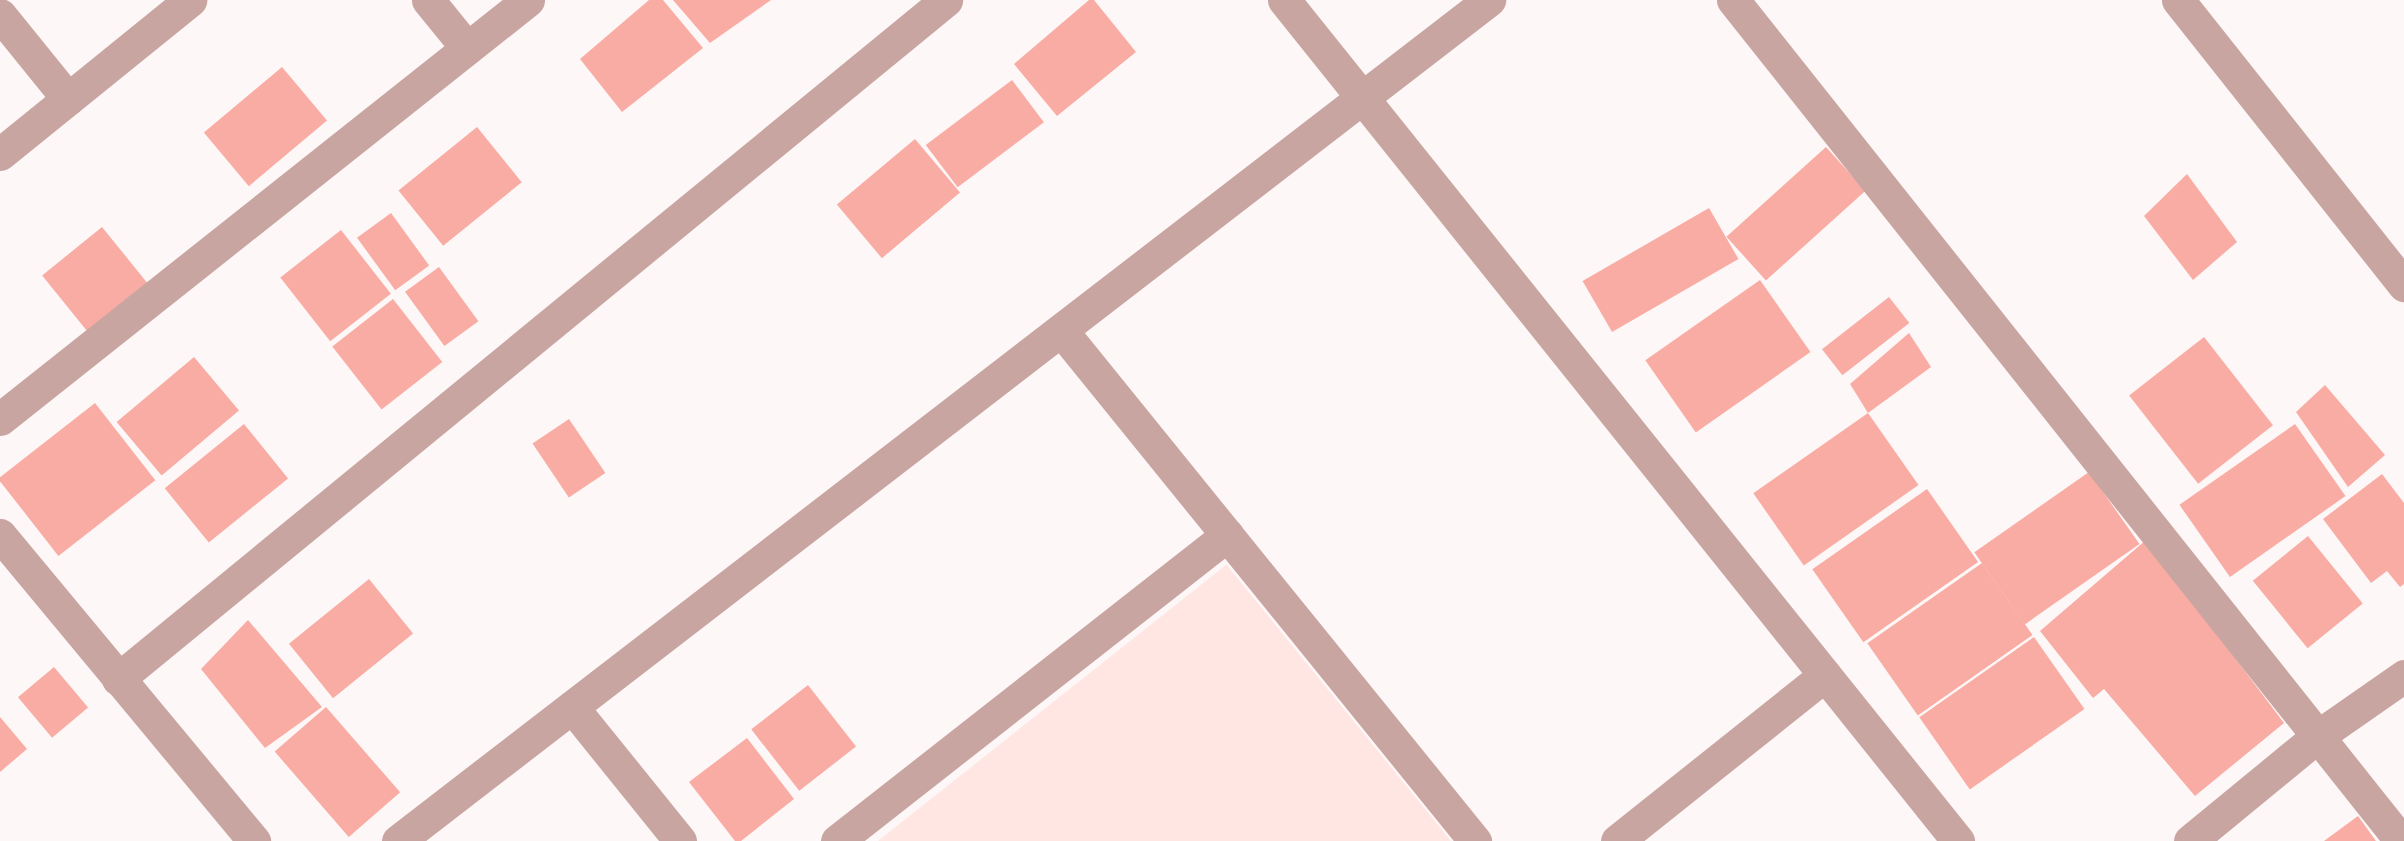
<!DOCTYPE html>
<style>
body{margin:0}
#map{position:relative;width:2404px;height:841px;overflow:hidden;background:#fef7f7;font-family:Overpass,sans-serif}
div>[style]{position:absolute}
.built>*{inset:0;background:#ffe6e3}
.building>*{inset:0;background:#f9aca3;transform-origin:0 0}
.street>*{height:33px;margin:-16.5px;padding:0 16.5px;transform-origin:16.5px;border-radius:16.5px;background:#c8a5a1}
span{translate:-50% -50%;white-space:nowrap;text-align:center;line-height:1.15;-webkit-text-stroke:6px #fef7f7;paint-order:stroke}
</style>
<div id="map">
<div class="built">
<div style="clip-path:polygon(1226px 564px,1451px 841px,878px 841px,1226px 565px)"></div>
</div>
<div class="building">
<div style="clip-path:polygon(649px 0,663px 0,703px 48px,622px 112px,580px 59px)"></div>
<div style="clip-path:polygon(673px 0,771px 0,710px 43px)"></div>
<div style="clip-path:polygon(1089px 0,1094px 0,1136px 52px,1057px 116px,1014px 64px)"></div>
<div style="left:282px;top:67px;width:70px;height:102px;rotate:50deg"></div>
<div style="left:1012px;top:80px;width:53px;height:108px;rotate:53deg"></div>
<div style="left:477px;top:127px;width:71px;height:101px;rotate:51deg"></div>
<div style="left:915px;top:139px;width:70px;height:102px;rotate:50deg"></div>
<div style="left:1826px;top:147px;width:59px;height:134px;rotate:48deg"></div>
<div style="clip-path:polygon(2187px 174px,2237px 242px,2193px 280px,2144px 216px)"></div>
<div style="left:1709px;top:208px;width:59px;height:146px;rotate:60deg"></div>
<div style="left:391px;top:213px;width:65px;height:42px;rotate:54deg"></div>
<div style="left:102px;top:227px;width:81px;height:77px;rotate:51deg"></div>
<div style="left:341px;top:230px;width:81px;height:77px;rotate:52deg"></div>
<div style="left:439px;top:267px;width:67px;height:42px;rotate:54deg"></div>
<div style="left:1760px;top:280px;width:88px;height:140px;rotate:55deg"></div>
<div style="left:1889px;top:297px;width:33px;height:85px;rotate:52deg"></div>
<div style="left:393px;top:299px;width:80px;height:77px;rotate:52deg"></div>
<div style="clip-path:polygon(1909px 333px,1931px 367px,1868px 413px,1850px 384px)"></div>
<div style="left:2204px;top:337px;width:112px;height:95px;rotate:52deg"></div>
<div style="left:194px;top:357px;width:70px;height:101px;rotate:50deg"></div>
<div style="clip-path:polygon(2325px 385px,2385px 455px,2348px 487px,2296px 412px)"></div>
<div style="left:95px;top:403px;width:98px;height:123px;rotate:52deg"></div>
<div style="left:1868px;top:413px;width:88px;height:140px;rotate:55deg"></div>
<div style="left:569px;top:419px;width:65px;height:44px;rotate:56deg"></div>
<div style="left:244px;top:424px;width:70px;height:102px;rotate:51deg"></div>
<div style="left:2295px;top:424px;width:88px;height:141px;rotate:55deg"></div>
<div style="left:2089px;top:472px;width:88px;height:140px;rotate:55deg"></div>
<div style="clip-path:polygon(2382px 474px,2404px 503px,2404px 584px,2400px 587px,2387px 571px,2371px 583px,2323px 519px)"></div>
<div style="left:1927px;top:489px;width:89px;height:140px;rotate:55deg"></div>
<div style="left:2308px;top:536px;width:87px;height:71px;rotate:51deg"></div>
<div style="clip-path:polygon(2146px 540px,2284px 723px,2195px 796px,2104px 689px,2093px 698px,2040px 631px)"></div>
<div style="left:1982px;top:563px;width:88px;height:140px;rotate:55deg"></div>
<div style="left:369px;top:579px;width:70px;height:103px;rotate:51deg"></div>
<div style="clip-path:polygon(248px 620px,322px 707px,265px 748px,201px 669px)"></div>
<div style="left:2034px;top:637px;width:88px;height:140px;rotate:55deg"></div>
<div style="left:54px;top:667px;width:53px;height:47px;rotate:50deg"></div>
<div style="left:808px;top:685px;width:78px;height:72px;rotate:52deg"></div>
<div style="left:326px;top:707px;width:113px;height:68px;rotate:49deg"></div>
<div style="clip-path:polygon(0 717px,27px 749px,0 772px)"></div>
<div style="clip-path:polygon(747px 738px,794px 799px,741px 841px,735px 841px,689px 782px)"></div>
<div style="clip-path:polygon(2358px 816px,2376px 841px,2324px 841px)"></div>
</div>
<div class="street">
<div style="left:428px;top:0;width:62px;rotate:50.9deg"></div>
<div style="left:1284px;top:0;width:1078px;rotate:51.29deg"></div>
<div style="left:1733px;top:0;width:1074px;rotate:51.54deg"></div>
<div style="left:2178px;top:0;width:364px;rotate:51.6deg"></div>
<div style="left:0;top:15px;width:108px;rotate:51deg"></div>
<div style="left:0;top:154px;width:245px;rotate:-39deg"></div>
<div style="left:1061px;top:330px;width:658px;rotate:50.99deg"></div>
<div style="left:0;top:419px;width:674px;rotate:-38.43deg"></div>
<div style="left:0;top:535px;width:398px;rotate:50.3deg"></div>
<div style="left:118px;top:679px;width:1071px;rotate:-39.35deg"></div>
<div style="left:572px;top:707px;width:172px;rotate:51.1deg"></div>
<div style="left:398px;top:841px;width:1378px;rotate:-37.63deg"></div>
<div style="left:837px;top:841px;width:496px;rotate:-38.1deg"></div>
<div style="left:1617px;top:841px;width:266px;rotate:-38.6deg"></div>
<div style="left:2190px;top:841px;width:166px;rotate:-39.4deg"></div>
<div style="left:2318px;top:736px;width:105px;rotate:-34.9deg"></div>
</div>
</div>
